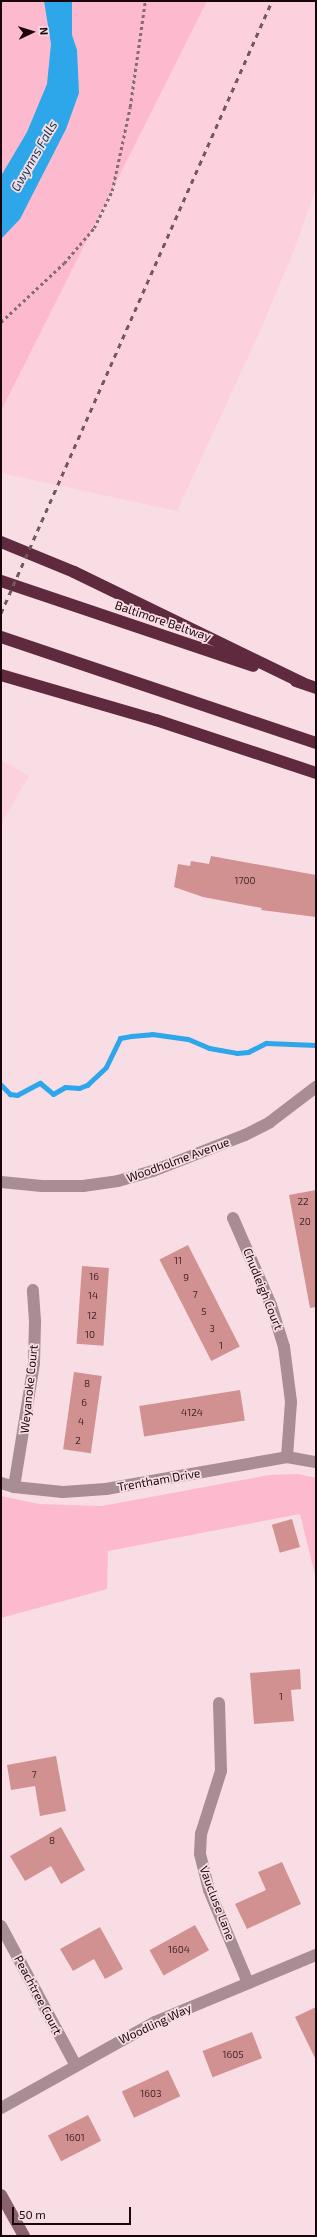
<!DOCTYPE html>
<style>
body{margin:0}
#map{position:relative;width:317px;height:2237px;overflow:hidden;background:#f8dde4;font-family:"Exo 2",sans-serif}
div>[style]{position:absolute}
.built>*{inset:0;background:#fdd0dd}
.green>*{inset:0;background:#fdb9cd}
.water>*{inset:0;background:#2da6ea}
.stream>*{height:5px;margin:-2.5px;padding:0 2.5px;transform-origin:2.5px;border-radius:2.5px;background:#2da6ea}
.building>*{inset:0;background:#d29191;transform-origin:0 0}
.path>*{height:2.5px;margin-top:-1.25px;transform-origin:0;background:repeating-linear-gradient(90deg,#836c73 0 3px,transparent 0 6px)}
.street>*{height:12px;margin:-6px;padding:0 6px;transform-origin:6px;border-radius:6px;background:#a98d94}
.secondary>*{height:12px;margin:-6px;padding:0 6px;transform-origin:6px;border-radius:6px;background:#8a626e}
.highway>*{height:12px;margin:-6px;padding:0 6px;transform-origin:6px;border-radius:6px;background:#5f2a3d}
.rail>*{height:3px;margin-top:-1.5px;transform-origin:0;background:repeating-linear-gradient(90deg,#6f585f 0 5px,transparent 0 10px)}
span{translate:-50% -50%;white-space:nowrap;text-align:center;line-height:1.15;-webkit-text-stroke:3.5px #f8dde4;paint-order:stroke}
.number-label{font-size:10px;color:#47282c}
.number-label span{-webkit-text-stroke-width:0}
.street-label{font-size:12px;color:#19050b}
.water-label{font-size:13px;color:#0b3b57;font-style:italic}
.frame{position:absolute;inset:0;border:2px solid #19050b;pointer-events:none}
.north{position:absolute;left:12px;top:12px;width:40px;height:40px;-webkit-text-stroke:3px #f8dde4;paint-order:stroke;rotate:86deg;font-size:11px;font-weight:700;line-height:16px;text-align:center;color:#19050b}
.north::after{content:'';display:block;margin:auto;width:14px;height:18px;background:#19050b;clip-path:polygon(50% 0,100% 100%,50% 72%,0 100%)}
.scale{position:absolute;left:12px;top:2207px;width:119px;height:18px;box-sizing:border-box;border:2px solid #19050b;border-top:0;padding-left:5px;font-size:12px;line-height:14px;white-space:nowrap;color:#19050b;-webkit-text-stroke:3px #f8dde4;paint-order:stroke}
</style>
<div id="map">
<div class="built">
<div style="clip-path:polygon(207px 1px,316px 1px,316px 188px,294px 250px,260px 331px,177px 511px,1px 473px,1px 411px)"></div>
<div style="clip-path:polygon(1px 760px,29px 776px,1px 824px)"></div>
</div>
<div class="green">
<div style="clip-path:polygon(1px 1px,207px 1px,1px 411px)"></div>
<div style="clip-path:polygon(298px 1474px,316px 1478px,316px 1579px,300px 1514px,108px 1551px,107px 1589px,1px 1618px,1px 1496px,39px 1504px,102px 1506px,269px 1475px)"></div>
</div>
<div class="water">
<div style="clip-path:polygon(44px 1px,72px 1px,72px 35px,77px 50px,79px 93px,66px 129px,20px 219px,1px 239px,1px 176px,27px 132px,47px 84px,51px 44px)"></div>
</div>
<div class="stream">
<div style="left:1px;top:1085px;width:13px;rotate:45deg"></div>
<div style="left:10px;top:1094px;width:7px;rotate:8deg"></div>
<div style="left:17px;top:1095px;width:26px;rotate:-28deg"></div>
<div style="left:40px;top:1083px;width:17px;rotate:40deg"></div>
<div style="left:53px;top:1094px;width:14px;rotate:-30deg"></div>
<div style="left:65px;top:1087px;width:14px;rotate:4deg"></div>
<div style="left:79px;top:1088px;width:9px;rotate:-21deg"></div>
<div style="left:87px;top:1085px;width:26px;rotate:-43deg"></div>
<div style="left:106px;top:1067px;width:32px;rotate:-64deg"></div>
<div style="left:120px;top:1038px;width:11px;rotate:-10deg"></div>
<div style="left:131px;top:1036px;width:21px;rotate:-5deg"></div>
<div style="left:152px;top:1034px;width:36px;rotate:8deg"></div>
<div style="left:188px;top:1039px;width:23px;rotate:23deg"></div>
<div style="left:209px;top:1048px;width:28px;rotate:10deg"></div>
<div style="left:237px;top:1053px;width:11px;rotate:-5deg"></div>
<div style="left:248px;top:1052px;width:20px;rotate:-27deg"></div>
<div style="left:266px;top:1043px;width:50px;rotate:2.3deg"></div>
</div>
<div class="building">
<div style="clip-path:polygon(211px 856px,316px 875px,316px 917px,261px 910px,262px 908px,203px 897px,174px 887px,178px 864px,190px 866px,191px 861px,209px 864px)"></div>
<div style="clip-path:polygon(316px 1190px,316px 1307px,310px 1308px,289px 1195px)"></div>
<div style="left:188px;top:1245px;width:114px;height:32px;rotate:63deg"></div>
<div style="left:82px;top:1266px;width:27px;height:78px;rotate:4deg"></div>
<div style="left:74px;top:1372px;width:28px;height:78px;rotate:8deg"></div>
<div style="left:240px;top:1390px;width:31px;height:102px;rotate:81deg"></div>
<div style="left:292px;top:1519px;width:29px;height:21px;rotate:74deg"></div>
<div style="clip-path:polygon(300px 1669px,301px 1689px,291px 1690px,294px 1721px,254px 1724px,250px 1673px)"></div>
<div style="clip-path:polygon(56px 1756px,66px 1811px,40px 1816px,35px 1786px,11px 1790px,7px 1765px)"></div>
<div style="clip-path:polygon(61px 1827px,85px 1870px,61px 1884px,51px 1866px,25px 1881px,10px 1856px)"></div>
<div style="clip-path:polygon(282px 1862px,301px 1904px,247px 1929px,235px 1904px,266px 1890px,258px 1872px)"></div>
<div style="left:195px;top:1925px;width:29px;height:52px;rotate:61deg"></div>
<div style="clip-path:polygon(100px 1927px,123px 1969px,105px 1979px,94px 1959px,73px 1971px,60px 1949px)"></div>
<div style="clip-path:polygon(316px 2007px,316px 2060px,295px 2017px)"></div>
<div style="left:252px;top:2032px;width:28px;height:53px;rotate:69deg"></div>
<div style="left:168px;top:2070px;width:29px;height:51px;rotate:65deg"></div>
<div style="left:88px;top:2115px;width:29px;height:45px;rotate:63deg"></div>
</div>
<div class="path">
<div style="left:1px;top:322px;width:86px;rotate:-43.1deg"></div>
<div style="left:64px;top:263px;width:46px;rotate:-49.4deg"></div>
<div style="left:94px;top:228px;width:41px;rotate:-64.1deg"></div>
<div style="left:112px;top:191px;width:86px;rotate:-77.9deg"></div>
<div style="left:130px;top:107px;width:107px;rotate:-81.9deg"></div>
</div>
<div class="street">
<div style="left:1px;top:1182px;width:41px;rotate:5.6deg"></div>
<div style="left:42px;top:1186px;width:41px"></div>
<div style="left:83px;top:1186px;width:35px;rotate:-8deg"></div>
<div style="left:118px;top:1181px;width:36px;rotate:-16deg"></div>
<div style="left:153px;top:1171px;width:99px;rotate:-21.4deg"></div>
<div style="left:245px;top:1135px;width:28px;rotate:-27deg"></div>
<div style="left:270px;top:1122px;width:58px;rotate:-37.3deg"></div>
<div style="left:233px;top:1218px;width:95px;rotate:66.4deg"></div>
<div style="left:271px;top:1305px;width:44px;rotate:72.8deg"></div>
<div style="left:284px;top:1347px;width:55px;rotate:82.7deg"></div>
<div style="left:291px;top:1402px;width:55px;rotate:94.2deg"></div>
<div style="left:1px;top:1483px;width:14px;rotate:17deg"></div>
<div style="left:14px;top:1487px;width:49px;rotate:5.8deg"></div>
<div style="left:63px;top:1492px;width:43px;rotate:-4deg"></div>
<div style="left:106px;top:1489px;width:184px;rotate:-10deg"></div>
<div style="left:287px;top:1457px;width:29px;rotate:10deg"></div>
<div style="left:14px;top:1487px;width:126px;rotate:-80.8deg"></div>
<div style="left:34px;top:1363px;width:42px;rotate:-88.6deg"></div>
<div style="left:35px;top:1321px;width:31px;rotate:-94deg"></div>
<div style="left:219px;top:1703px;width:68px;rotate:88.3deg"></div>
<div style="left:221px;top:1771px;width:66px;rotate:107.6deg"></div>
<div style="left:201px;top:1834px;width:20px;rotate:93deg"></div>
<div style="left:200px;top:1854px;width:37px;rotate:76deg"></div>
<div style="left:209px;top:1890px;width:101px;rotate:67.2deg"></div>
<div style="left:1px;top:1926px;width:157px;rotate:61.8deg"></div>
<div style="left:1px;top:2108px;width:176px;rotate:-29.2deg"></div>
<div style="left:155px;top:2022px;width:174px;rotate:-22.6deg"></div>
</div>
<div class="secondary">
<div style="left:1px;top:2195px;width:47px;rotate:60.7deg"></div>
</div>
<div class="highway">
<div style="left:1px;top:542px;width:79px;rotate:22.3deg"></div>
<div style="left:74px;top:572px;width:254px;rotate:25.9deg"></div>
<div style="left:1px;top:581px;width:266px;rotate:18.6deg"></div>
<div style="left:1px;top:637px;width:332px;rotate:18.6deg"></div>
<div style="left:1px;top:675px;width:161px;rotate:16.2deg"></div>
<div style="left:156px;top:720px;width:169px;rotate:18.3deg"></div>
<div style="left:296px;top:681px;width:21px;rotate:19deg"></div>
</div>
<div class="rail">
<div style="left:1px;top:613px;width:669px;rotate:-66.12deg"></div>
</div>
<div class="number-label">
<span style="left:245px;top:881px">1700</span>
<span style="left:303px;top:1202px">22</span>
<span style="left:305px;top:1222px">20</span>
<span style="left:178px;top:1261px">11</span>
<span style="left:94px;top:1277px">16</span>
<span style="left:186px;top:1278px">9</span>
<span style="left:195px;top:1295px">7</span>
<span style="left:93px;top:1296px">14</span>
<span style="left:204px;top:1312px">5</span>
<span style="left:92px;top:1316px">12</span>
<span style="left:212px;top:1329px">3</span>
<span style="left:90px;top:1335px">10</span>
<span style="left:221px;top:1346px">1</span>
<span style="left:87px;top:1384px">8</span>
<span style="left:84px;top:1403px">6</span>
<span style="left:192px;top:1413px">4124</span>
<span style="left:81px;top:1422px">4</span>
<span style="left:78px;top:1441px">2</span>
<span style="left:281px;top:1697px">1</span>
<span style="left:34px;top:1775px">7</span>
<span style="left:52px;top:1841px">8</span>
<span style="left:179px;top:1950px">1604</span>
<span style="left:233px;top:2055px">1605</span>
<span style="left:151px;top:2094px">1603</span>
<span style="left:75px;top:2138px">1601</span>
</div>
<div class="street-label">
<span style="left:163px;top:621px;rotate:19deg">Baltimore Beltway</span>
<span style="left:178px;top:1160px;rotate:-20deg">Woodholme Avenue</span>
<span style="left:263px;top:1289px;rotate:68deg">Chudleigh Court</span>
<span style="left:29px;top:1389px;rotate:-84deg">Weyanoke Court</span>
<span style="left:159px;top:1480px;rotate:-10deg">Trentham Drive</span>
<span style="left:217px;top:1903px;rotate:69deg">Vaucluse Lane</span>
<span style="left:38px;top:1995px;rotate:62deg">Peachtree Court</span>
<span style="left:155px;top:2024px;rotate:-25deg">Woodling Way</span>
</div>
<div class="water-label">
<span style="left:34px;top:156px;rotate:-60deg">Gwynns Falls</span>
</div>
<div class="frame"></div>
<div class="north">N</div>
<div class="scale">50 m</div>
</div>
